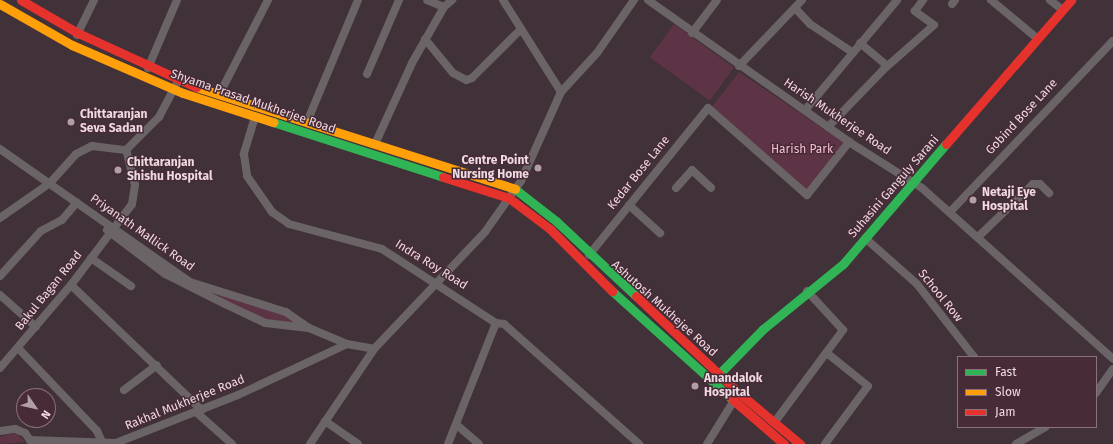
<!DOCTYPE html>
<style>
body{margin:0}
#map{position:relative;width:1113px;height:444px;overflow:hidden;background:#413138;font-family:"Fira Sans",sans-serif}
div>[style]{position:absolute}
.green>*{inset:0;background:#5d3446;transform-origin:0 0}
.street>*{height:8px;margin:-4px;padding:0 4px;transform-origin:4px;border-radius:4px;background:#6b6467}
.fast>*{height:9px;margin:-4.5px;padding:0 4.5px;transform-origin:4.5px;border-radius:4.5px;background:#30b455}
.slow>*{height:9px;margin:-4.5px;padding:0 4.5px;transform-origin:4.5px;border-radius:4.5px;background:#ff9f0a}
.jam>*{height:9px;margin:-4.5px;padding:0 4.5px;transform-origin:4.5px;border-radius:4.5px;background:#e5322d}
.dots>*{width:11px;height:11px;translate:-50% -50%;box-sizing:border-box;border:2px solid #472b37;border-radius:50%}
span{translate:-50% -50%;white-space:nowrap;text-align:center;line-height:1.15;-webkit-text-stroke:3px #472b37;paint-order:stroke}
.street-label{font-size:12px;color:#eedae1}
.poi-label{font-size:12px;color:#eedae1;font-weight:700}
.left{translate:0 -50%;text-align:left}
.right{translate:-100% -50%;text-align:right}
.park-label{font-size:12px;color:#f8bbd3}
.legend{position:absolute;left:957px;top:356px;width:140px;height:72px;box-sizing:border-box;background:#472b37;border:1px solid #8a717b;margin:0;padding:5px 7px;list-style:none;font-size:12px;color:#eedae1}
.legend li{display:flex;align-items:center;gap:8px;height:20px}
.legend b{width:20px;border:1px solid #8a717b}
.north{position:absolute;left:16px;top:388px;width:40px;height:40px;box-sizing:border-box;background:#472b37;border:1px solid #8a717b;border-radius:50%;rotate:124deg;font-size:11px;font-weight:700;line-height:16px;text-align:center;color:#eedae1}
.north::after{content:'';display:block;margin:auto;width:14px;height:18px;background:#b19fa6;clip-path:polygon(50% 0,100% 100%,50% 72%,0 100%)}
</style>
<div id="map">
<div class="green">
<div style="left:674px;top:24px;width:74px;height:41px;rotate:36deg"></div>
<div style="clip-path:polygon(739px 72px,844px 143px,806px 192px,711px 108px)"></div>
<div style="clip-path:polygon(218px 294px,286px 314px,301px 324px,284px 327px,227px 305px)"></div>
<div style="clip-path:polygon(7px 434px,17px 434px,25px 442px,0 444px,0 437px)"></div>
</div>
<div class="street">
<div style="left:503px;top:0;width:109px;rotate:57.8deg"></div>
<div style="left:648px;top:0;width:246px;rotate:35.2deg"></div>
<div style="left:849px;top:142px;width:86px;rotate:32.2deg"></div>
<div style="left:922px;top:188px;width:256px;rotate:41.8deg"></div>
<div style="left:991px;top:0;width:61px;rotate:39.7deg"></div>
<div style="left:1050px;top:0;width:16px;rotate:38deg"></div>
<div style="left:952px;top:4px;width:5px;rotate:-53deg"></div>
<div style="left:444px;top:7px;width:11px;rotate:-41deg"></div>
<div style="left:795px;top:8px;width:22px;rotate:47deg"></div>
<div style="left:810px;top:24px;width:50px;rotate:33.7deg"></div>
<div style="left:692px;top:33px;width:41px;rotate:-52.9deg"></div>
<div style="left:77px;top:35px;width:39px;rotate:-64deg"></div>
<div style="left:425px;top:39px;width:44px;rotate:50.5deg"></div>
<div style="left:453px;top:73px;width:15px;rotate:28deg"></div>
<div style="left:466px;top:80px;width:6px;rotate:-18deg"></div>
<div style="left:472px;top:78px;width:69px;rotate:-45deg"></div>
<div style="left:860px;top:43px;width:35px;rotate:40deg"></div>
<div style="left:739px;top:66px;width:91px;rotate:-46.3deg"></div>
<div style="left:148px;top:68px;width:74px;rotate:-66.9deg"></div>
<div style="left:367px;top:74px;width:81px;rotate:-66.6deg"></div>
<div style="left:219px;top:95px;width:107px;rotate:-62.7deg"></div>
<div style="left:806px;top:109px;width:142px;rotate:-50.1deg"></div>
<div style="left:255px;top:117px;width:39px;rotate:107deg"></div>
<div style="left:244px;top:154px;width:22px;rotate:82deg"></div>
<div style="left:247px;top:176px;width:44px;rotate:55.2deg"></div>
<div style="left:272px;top:212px;width:21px;rotate:35deg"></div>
<div style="left:289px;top:224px;width:96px;rotate:15deg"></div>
<div style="left:382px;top:249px;width:136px;rotate:33deg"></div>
<div style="left:496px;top:323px;width:8px;rotate:7deg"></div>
<div style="left:504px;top:324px;width:181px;rotate:41.6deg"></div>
<div style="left:307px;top:122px;width:132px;rotate:-67.3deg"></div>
<div style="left:828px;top:127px;width:79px;rotate:-46deg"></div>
<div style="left:883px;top:70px;width:68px;rotate:-41.4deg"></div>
<div style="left:934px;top:25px;width:24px;rotate:-144deg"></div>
<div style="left:915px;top:11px;width:14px;rotate:-54deg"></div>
<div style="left:375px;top:144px;width:89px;rotate:-65.4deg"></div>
<div style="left:412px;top:63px;width:64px;rotate:-60.3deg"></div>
<div style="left:444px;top:7px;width:18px;rotate:-158deg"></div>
<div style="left:0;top:149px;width:232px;rotate:35deg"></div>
<div style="left:190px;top:282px;width:101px;rotate:17.4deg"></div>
<div style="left:286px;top:312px;width:28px;rotate:35deg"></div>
<div style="left:309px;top:328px;width:41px;rotate:22.8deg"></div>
<div style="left:676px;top:188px;width:24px;rotate:-48deg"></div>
<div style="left:692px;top:170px;width:26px;rotate:43deg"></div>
<div style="left:629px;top:205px;width:42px;rotate:42.1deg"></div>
<div style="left:950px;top:212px;width:236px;rotate:-46.4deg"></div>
<div style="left:0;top:218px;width:61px;rotate:-35deg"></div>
<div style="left:50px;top:183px;width:39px;rotate:-48deg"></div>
<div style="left:76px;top:154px;width:18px;rotate:-27deg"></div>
<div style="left:92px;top:146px;width:34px;rotate:7deg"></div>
<div style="left:126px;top:150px;width:47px;rotate:-45deg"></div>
<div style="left:159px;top:117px;width:36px;rotate:-62deg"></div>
<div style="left:107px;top:230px;width:73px;rotate:37.2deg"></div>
<div style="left:165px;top:274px;width:69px;rotate:26.6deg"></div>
<div style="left:227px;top:305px;width:42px;rotate:25.3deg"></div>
<div style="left:265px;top:323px;width:44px;rotate:6.5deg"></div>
<div style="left:978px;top:237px;width:76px;rotate:-43.9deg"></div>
<div style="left:1033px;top:184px;width:7px"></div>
<div style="left:1040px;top:184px;width:13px;rotate:45deg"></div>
<div style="left:865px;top:238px;width:69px;rotate:41.5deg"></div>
<div style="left:917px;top:284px;width:93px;rotate:52deg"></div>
<div style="left:589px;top:255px;width:189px;rotate:-51deg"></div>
<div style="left:708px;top:108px;width:132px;rotate:41.3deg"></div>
<div style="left:807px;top:195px;width:68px;rotate:-51.6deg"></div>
<div style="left:91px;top:258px;width:49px;rotate:35deg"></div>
<div style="left:0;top:276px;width:61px;rotate:-47.7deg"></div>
<div style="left:41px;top:231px;width:24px;rotate:-28deg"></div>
<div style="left:62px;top:220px;width:23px;rotate:-50deg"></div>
<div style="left:71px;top:285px;width:181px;rotate:43.7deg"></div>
<div style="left:0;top:295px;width:48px;rotate:41.6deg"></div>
<div style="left:18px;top:348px;width:115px;rotate:46.4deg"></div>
<div style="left:97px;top:431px;width:14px;rotate:65deg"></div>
<div style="left:0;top:368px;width:109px;rotate:-49.5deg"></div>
<div style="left:71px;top:285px;width:101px;rotate:-53deg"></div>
<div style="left:132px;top:204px;width:19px;rotate:-81deg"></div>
<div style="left:135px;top:185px;width:36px;rotate:-104deg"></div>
<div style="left:124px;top:390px;width:41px;rotate:-37.1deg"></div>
<div style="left:1096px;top:393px;width:29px;rotate:-55deg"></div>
<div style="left:196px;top:412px;width:48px;rotate:41.6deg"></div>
<div style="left:325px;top:421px;width:40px;rotate:34.9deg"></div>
<div style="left:774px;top:423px;width:116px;rotate:-53.4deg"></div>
<div style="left:843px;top:330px;width:53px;rotate:-132.7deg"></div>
<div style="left:457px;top:425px;width:29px;rotate:41deg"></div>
<div style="left:0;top:431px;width:15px;rotate:-8deg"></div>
<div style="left:15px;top:429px;width:11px;rotate:22deg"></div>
<div style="left:25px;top:433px;width:9px;rotate:54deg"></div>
<div style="left:30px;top:440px;width:86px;rotate:2deg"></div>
<div style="left:116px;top:443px;width:131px;rotate:-21.5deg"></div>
<div style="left:238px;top:395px;width:120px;rotate:-25.1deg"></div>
<div style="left:347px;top:344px;width:27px;rotate:10deg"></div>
<div style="left:310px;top:444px;width:115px;rotate:-56deg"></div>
<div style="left:374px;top:349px;width:161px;rotate:-46.5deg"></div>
<div style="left:485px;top:232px;width:62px;rotate:-54.8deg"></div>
<div style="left:521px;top:181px;width:98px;rotate:-65.8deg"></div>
<div style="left:561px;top:92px;width:53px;rotate:-47.3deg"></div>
<div style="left:597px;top:53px;width:65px;rotate:-55.1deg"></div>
<div style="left:448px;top:444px;width:130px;rotate:-68.4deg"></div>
<div style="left:707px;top:444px;width:49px;rotate:-58.2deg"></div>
<div style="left:825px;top:444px;width:72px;rotate:-53.4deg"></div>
<div style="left:868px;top:386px;width:53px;rotate:-141.2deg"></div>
<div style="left:1016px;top:444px;width:34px;rotate:-30deg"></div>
</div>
<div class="fast">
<div style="left:273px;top:122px;width:179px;rotate:17.9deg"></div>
<div style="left:515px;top:189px;width:52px;rotate:38deg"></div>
<div style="left:556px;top:221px;width:110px;rotate:43.2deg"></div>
<div style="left:612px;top:291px;width:161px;rotate:42deg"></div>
<div style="left:719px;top:374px;width:63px;rotate:-45.6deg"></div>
<div style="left:763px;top:329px;width:103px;rotate:-39.1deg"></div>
<div style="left:843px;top:264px;width:158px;rotate:-49.4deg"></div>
</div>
<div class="slow">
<div style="left:0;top:4px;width:83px;rotate:29.7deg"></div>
<div style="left:72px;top:45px;width:121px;rotate:23.4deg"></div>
<div style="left:183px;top:93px;width:95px;rotate:17.9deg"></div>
<div style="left:196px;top:87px;width:335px;rotate:17.7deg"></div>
</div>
<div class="jam">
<div style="left:21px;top:0;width:66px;rotate:30.1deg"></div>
<div style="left:78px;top:33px;width:130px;rotate:24.6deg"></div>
<div style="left:946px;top:144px;width:191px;rotate:-49deg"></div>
<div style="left:443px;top:177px;width:69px;rotate:17.7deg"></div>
<div style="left:509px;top:198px;width:51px;rotate:37.1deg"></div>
<div style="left:550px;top:229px;width:88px;rotate:45deg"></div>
<div style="left:636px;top:296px;width:141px;rotate:43.3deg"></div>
<div style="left:739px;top:393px;width:80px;rotate:39.9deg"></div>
<div style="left:732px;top:399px;width:69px;rotate:40.9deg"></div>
</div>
<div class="dots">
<div style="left:71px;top:122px;background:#b19fa6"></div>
<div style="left:538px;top:168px;background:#b19fa6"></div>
<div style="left:118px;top:170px;background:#b19fa6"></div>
<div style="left:973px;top:200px;background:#b19fa6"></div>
<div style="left:695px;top:386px;background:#b19fa6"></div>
</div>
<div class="street-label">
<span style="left:253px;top:102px;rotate:19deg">Shyama Prasad Mukherjee Road</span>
<span style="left:837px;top:117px;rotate:34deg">Harish Mukherjee Road</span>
<span style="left:1022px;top:117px;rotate:-47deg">Gobind Bose Lane</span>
<span style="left:639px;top:173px;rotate:-51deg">Kedar Bose Lane</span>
<span style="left:894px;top:187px;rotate:-49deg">Suhasini Ganguly Sarani</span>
<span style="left:142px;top:233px;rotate:35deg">Priyanath Mallick Road</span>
<span style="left:431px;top:265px;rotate:32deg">Indra Roy Road</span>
<span style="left:49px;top:291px;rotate:-51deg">Bakul Bagan Road</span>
<span style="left:940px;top:296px;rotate:51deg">School Row</span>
<span style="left:664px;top:309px;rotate:42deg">Ashutosh Mukhejee Road</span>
<span style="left:185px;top:403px;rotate:-22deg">Rakhal Mukherjee Road</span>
</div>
<div class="poi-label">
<span class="left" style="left:80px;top:122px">Chittaranjan<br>Seva Sadan</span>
<span class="right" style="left:529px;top:168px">Centre Point<br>Nursing Home</span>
<span class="left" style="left:127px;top:170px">Chittaranjan<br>Shishu Hospital</span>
<span class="left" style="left:982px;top:200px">Netaji Eye<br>Hospital</span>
<span class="left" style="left:704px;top:386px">Anandalok<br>Hospital</span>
</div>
<div class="park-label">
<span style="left:802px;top:150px">Harish Park</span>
</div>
<ul class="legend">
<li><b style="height:5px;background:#30b455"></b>Fast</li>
<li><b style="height:5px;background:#ff9f0a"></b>Slow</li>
<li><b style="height:5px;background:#e5322d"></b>Jam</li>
</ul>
<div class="north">N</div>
</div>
